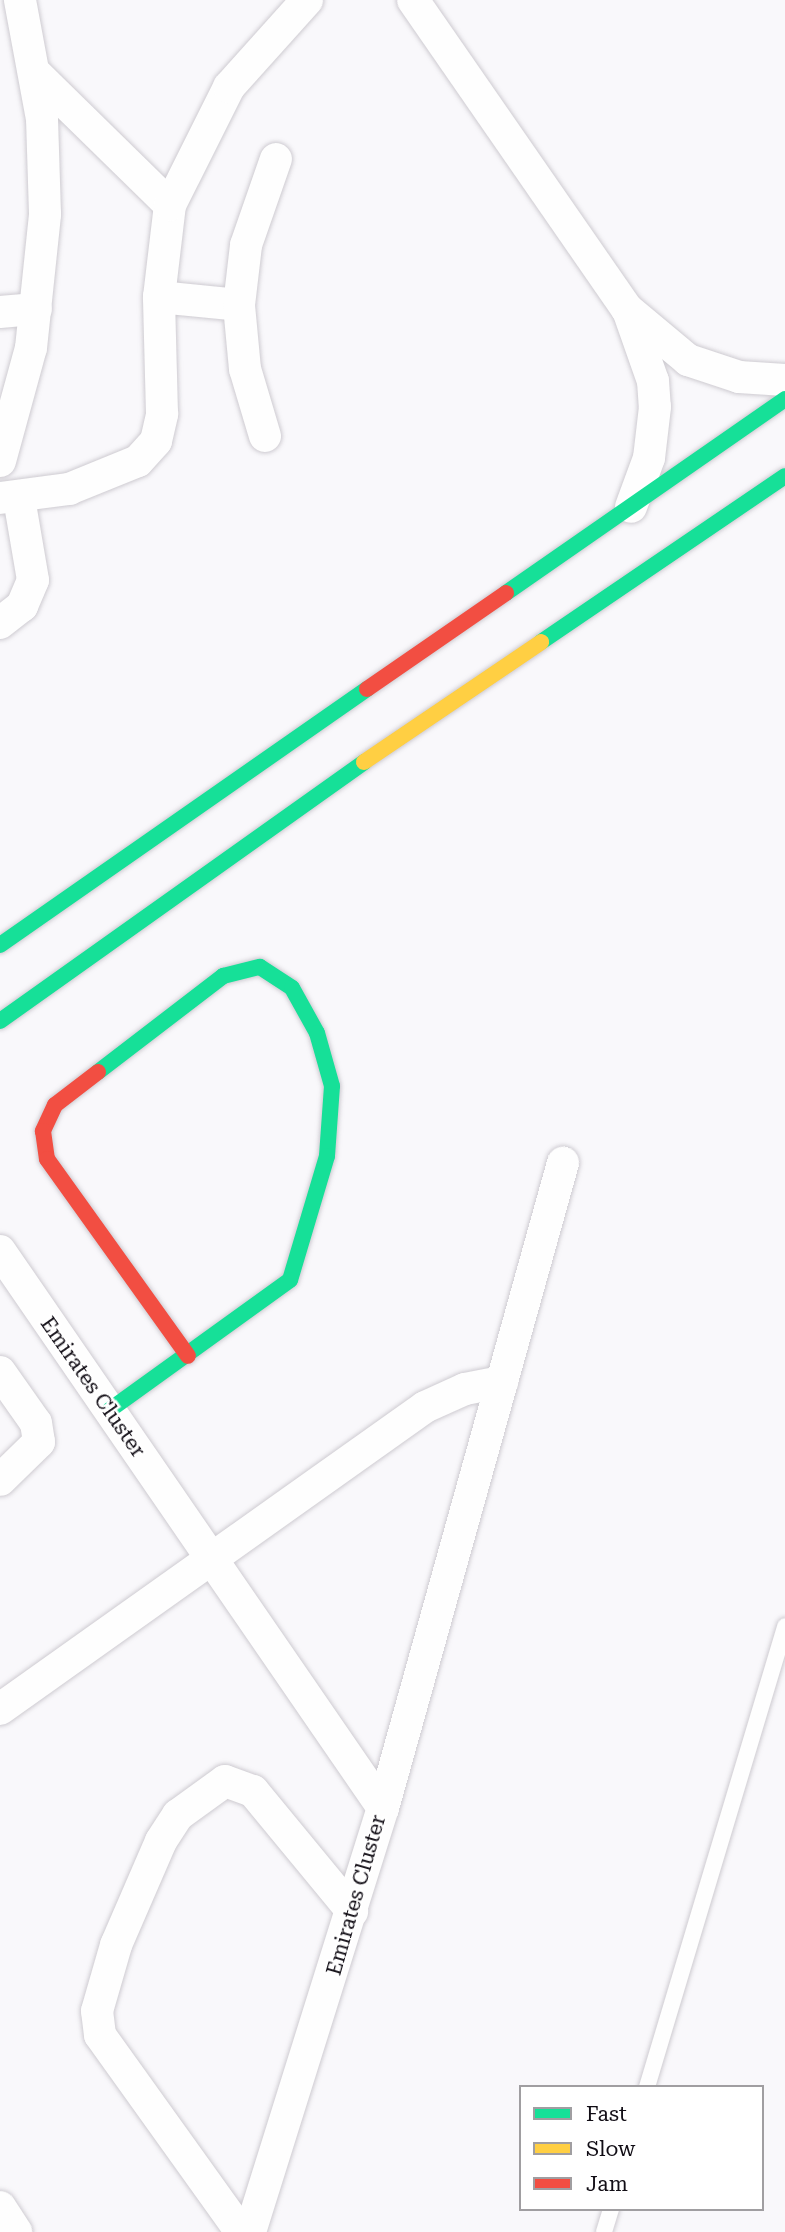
<!DOCTYPE html>
<style>
body{margin:0}
#map{position:relative;width:785px;height:2232px;overflow:hidden;background:#f9f8fb;font-family:"Roboto Serif",serif}
div>[style]{position:absolute}
.roads{filter:drop-shadow(0 0 2px #cecbd1) drop-shadow(0 0 2px #cecbd1)}
.lane>*{height:16px;margin:-8px;padding:0 8px;transform-origin:8px;border-radius:8px;background:#fefefe}
.street>*{height:32px;margin:-16px;padding:0 16px;transform-origin:16px;border-radius:16px;background:#fefefe}
.fast>*{height:16px;margin:-8px;padding:0 8px;transform-origin:8px;border-radius:8px;background:#16e098}
.slow>*{height:16px;margin:-8px;padding:0 8px;transform-origin:8px;border-radius:8px;background:#ffcf43}
.jam>*{height:16px;margin:-8px;padding:0 8px;transform-origin:8px;border-radius:8px;background:#f24e42}
span{translate:-50% -50%;white-space:nowrap;text-align:center;line-height:1.15;-webkit-text-stroke:5px #fff;paint-order:stroke}
.street-label{font-size:21px;color:#110d15}
.legend{position:absolute;left:519px;top:2085px;width:245px;height:126px;box-sizing:border-box;background:#fff;border:2px solid #a09ea1;margin:0;padding:9px 12px;list-style:none;font-size:21px;color:#110d15}
.legend li{display:flex;align-items:center;gap:14px;height:35px}
.legend b{width:35px;border:2px solid #a09ea1}
</style>
<div id="map">
<div class="roads">
<div class="lane">
<div style="left:647px;top:2087px;width:481px;rotate:-73.3deg"></div>
<div style="left:604px;top:2232px;width:24px;rotate:-73deg"></div>
</div>
<div class="street">
<div style="left:413px;top:0;width:376px;rotate:55.3deg"></div>
<div style="left:627px;top:309px;width:80px;rotate:39.9deg"></div>
<div style="left:688px;top:360px;width:54px;rotate:18.4deg"></div>
<div style="left:739px;top:377px;width:46px;rotate:3.7deg"></div>
<div style="left:34px;top:72px;width:190px;rotate:44.4deg"></div>
<div style="left:159px;top:297px;width:80px;rotate:5.7deg"></div>
<div style="left:0;top:312px;width:36px;rotate:-5deg"></div>
<div style="left:629px;top:313px;width:72px;rotate:70.6deg"></div>
<div style="left:653px;top:381px;width:26px;rotate:86deg"></div>
<div style="left:655px;top:407px;width:51px;rotate:96.7deg"></div>
<div style="left:649px;top:458px;width:52px;rotate:110.2deg"></div>
<div style="left:265px;top:436px;width:70px;rotate:-106.6deg"></div>
<div style="left:245px;top:369px;width:64px;rotate:-95.4deg"></div>
<div style="left:239px;top:305px;width:60px;rotate:-83.3deg"></div>
<div style="left:246px;top:245px;width:91px;rotate:-70.8deg"></div>
<div style="left:0;top:461px;width:117px;rotate:-74.7deg"></div>
<div style="left:31px;top:348px;width:135px;rotate:-84deg"></div>
<div style="left:45px;top:214px;width:95px;rotate:-91.8deg"></div>
<div style="left:42px;top:119px;width:121px;rotate:-100.5deg"></div>
<div style="left:0;top:498px;width:70px;rotate:-7.4deg"></div>
<div style="left:69px;top:489px;width:74px;rotate:-22.1deg"></div>
<div style="left:138px;top:461px;width:27px;rotate:-48deg"></div>
<div style="left:156px;top:441px;width:28px;rotate:-77deg"></div>
<div style="left:162px;top:414px;width:117px;rotate:-91.5deg"></div>
<div style="left:159px;top:297px;width:93px;rotate:-83.2deg"></div>
<div style="left:170px;top:205px;width:132px;rotate:-63.4deg"></div>
<div style="left:229px;top:87px;width:117px;rotate:-48.1deg"></div>
<div style="left:0;top:623px;width:28px;rotate:-38deg"></div>
<div style="left:22px;top:606px;width:28px;rotate:-67deg"></div>
<div style="left:33px;top:580px;width:83px;rotate:-99.7deg"></div>
<div style="left:0;top:1251px;width:676px;rotate:55.49deg"></div>
<div style="left:0;top:1372px;width:62px;rotate:54.8deg"></div>
<div style="left:36px;top:1423px;width:19px;rotate:81deg"></div>
<div style="left:39px;top:1442px;width:54px;rotate:135.7deg"></div>
<div style="left:0;top:1709px;width:521px;rotate:-35.4deg"></div>
<div style="left:425px;top:1407px;width:44px;rotate:-24.2deg"></div>
<div style="left:465px;top:1389px;width:38px;rotate:-11deg"></div>
<div style="left:0;top:2207px;width:30px;rotate:57deg"></div>
<div style="left:241px;top:2232px;width:242px;rotate:-125.6deg"></div>
<div style="left:100px;top:2035px;width:24px;rotate:-97deg"></div>
<div style="left:97px;top:2011px;width:69px;rotate:-73.9deg"></div>
<div style="left:116px;top:1945px;width:113px;rotate:-66.6deg"></div>
<div style="left:161px;top:1841px;width:31px;rotate:-57deg"></div>
<div style="left:178px;top:1815px;width:58px;rotate:-35.9deg"></div>
<div style="left:225px;top:1781px;width:30px;rotate:20deg"></div>
<div style="left:253px;top:1791px;width:156px;rotate:50.5deg"></div>
<div style="left:250px;top:2232px;width:444px;rotate:-72.6deg"></div>
<div style="left:383px;top:1808px;width:670px;rotate:-74.41deg"></div>
</div>
<div class="fast">
<div style="left:506px;top:593px;width:340px;rotate:-34.8deg"></div>
<div style="left:541px;top:642px;width:295px;rotate:-34.2deg"></div>
<div style="left:0;top:945px;width:447px;rotate:-34.9deg"></div>
<div style="left:0;top:1021px;width:447px;rotate:-35.4deg"></div>
<div style="left:98px;top:1072px;width:158px;rotate:-37.5deg"></div>
<div style="left:223px;top:976px;width:38px;rotate:-14deg"></div>
<div style="left:260px;top:967px;width:38px;rotate:33deg"></div>
<div style="left:292px;top:988px;width:51px;rotate:60.9deg"></div>
<div style="left:317px;top:1033px;width:55px;rotate:74.2deg"></div>
<div style="left:332px;top:1086px;width:70px;rotate:94.1deg"></div>
<div style="left:327px;top:1156px;width:129px;rotate:106.6deg"></div>
<div style="left:290px;top:1280px;width:222px;rotate:144.2deg"></div>
</div>
<div class="slow">
<div style="left:364px;top:762px;width:214px;rotate:-34.1deg"></div>
</div>
<div class="jam">
<div style="left:367px;top:689px;width:169px;rotate:-34.6deg"></div>
<div style="left:98px;top:1072px;width:54px;rotate:142.5deg"></div>
<div style="left:55px;top:1105px;width:29px;rotate:115deg"></div>
<div style="left:43px;top:1131px;width:28px;rotate:82deg"></div>
<div style="left:47px;top:1159px;width:242px;rotate:54.4deg"></div>
</div>
</div>
<div class="street-label">
<span style="left:93px;top:1387px;rotate:55deg">Emirates Cluster</span>
<span style="left:356px;top:1895px;rotate:-74deg">Emirates Cluster</span>
</div>
<ul class="legend">
<li><b style="height:9px;background:#16e098"></b>Fast</li>
<li><b style="height:9px;background:#ffcf43"></b>Slow</li>
<li><b style="height:9px;background:#f24e42"></b>Jam</li>
</ul>
</div>
